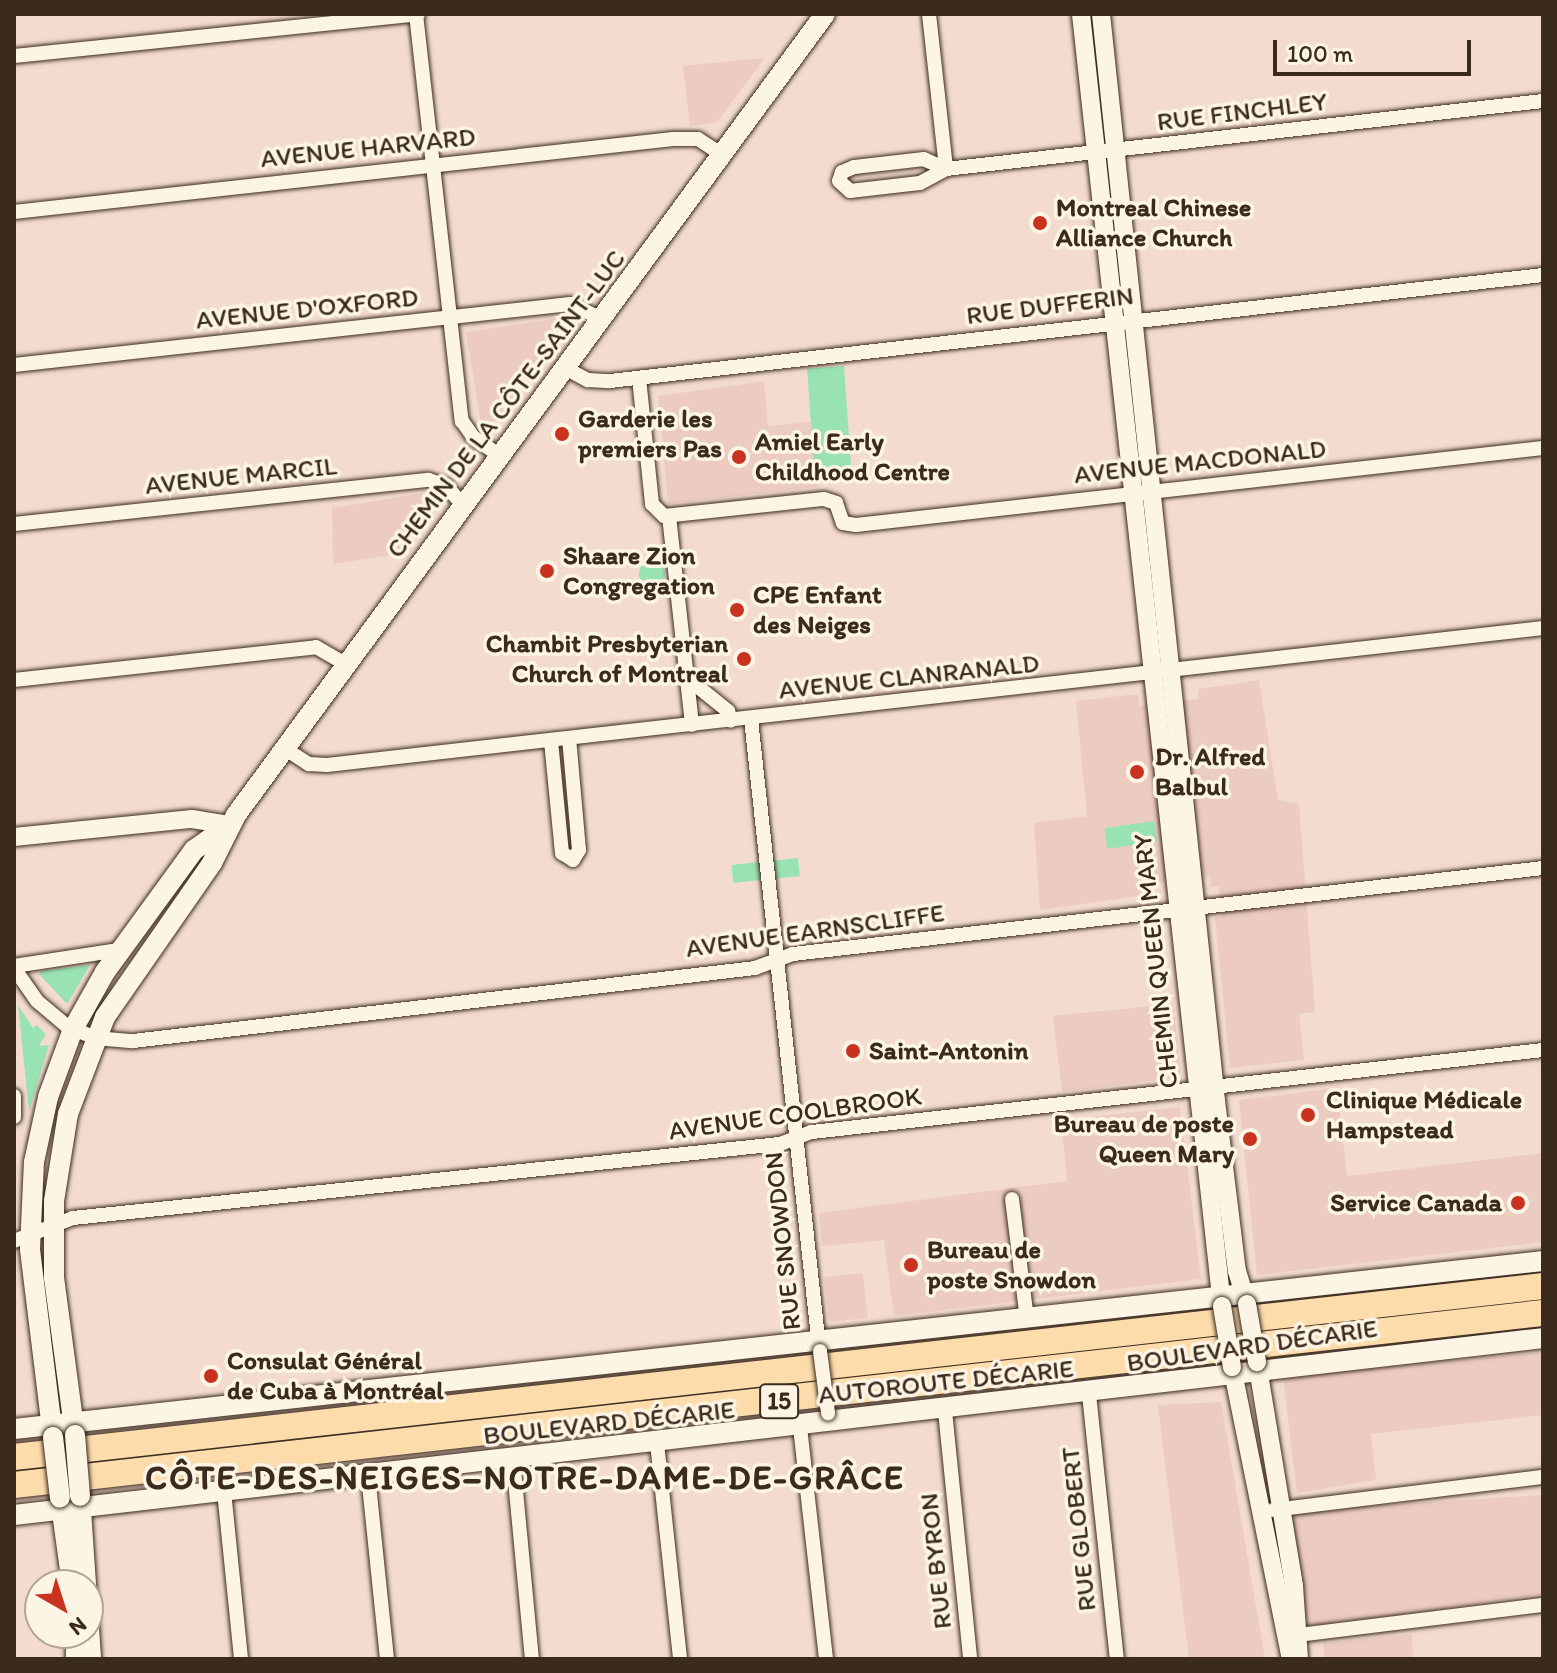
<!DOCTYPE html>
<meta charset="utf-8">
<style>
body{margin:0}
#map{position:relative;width:1557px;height:1673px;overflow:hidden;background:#f3dccf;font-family:Itim,sans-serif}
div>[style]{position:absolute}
.built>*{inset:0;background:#eccbc0;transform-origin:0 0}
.green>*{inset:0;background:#99e3b2;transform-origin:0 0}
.round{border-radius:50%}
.roads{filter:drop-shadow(0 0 2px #3b2a1e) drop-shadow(0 0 2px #3b2a1e)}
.minor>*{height:14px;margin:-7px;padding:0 7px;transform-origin:7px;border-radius:7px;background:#fcf5e5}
.tertiary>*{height:18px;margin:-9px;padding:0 9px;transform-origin:9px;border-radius:9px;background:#fcf5e5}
.secondary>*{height:20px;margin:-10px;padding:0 10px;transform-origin:10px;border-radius:10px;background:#fcf5e5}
.motorway>*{height:26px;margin:-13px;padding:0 13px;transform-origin:13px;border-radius:13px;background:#fddcac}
.bridges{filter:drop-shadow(0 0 2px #3b2a1e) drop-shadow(0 0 2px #3b2a1e)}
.minor-bridge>*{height:14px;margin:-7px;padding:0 7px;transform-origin:7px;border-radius:7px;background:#fcf5e5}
.tertiary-bridge>*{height:18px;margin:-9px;padding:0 9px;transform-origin:9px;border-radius:9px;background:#fcf5e5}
.secondary-bridge>*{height:20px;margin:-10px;padding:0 10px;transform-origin:10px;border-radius:10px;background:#fcf5e5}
.dots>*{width:22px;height:22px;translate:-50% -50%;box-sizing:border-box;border:4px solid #fcf5e5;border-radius:50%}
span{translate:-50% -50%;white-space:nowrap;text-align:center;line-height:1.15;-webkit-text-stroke:7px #fcf5e5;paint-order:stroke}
.shield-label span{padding:2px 6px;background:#fcf5e5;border:2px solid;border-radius:6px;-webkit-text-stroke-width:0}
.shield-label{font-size:24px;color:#3b2a1e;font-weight:700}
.street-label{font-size:26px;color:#3b2a1e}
.poi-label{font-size:26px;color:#3b2a1e;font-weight:700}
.left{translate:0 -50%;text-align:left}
.right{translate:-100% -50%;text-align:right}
.district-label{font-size:34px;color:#3b2a1e;font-weight:700;letter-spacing:2px}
.frame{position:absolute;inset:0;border:16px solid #3b2a1e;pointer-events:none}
.north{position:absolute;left:24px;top:1569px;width:80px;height:80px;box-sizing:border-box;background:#fcf5e5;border:2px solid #afa495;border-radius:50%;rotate:141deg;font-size:22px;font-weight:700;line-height:32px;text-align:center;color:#3b2a1e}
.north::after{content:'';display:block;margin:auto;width:28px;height:36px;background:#c8321e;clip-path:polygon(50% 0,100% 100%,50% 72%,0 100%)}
.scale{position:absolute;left:1273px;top:40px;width:198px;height:36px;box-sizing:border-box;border:4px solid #3b2a1e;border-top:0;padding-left:10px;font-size:24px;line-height:28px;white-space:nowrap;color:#3b2a1e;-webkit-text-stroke:6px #fcf5e5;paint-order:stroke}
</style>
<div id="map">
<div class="built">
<div style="clip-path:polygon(765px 58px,717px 122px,690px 126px,683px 66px)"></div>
<div style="clip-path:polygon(560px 318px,566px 322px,564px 330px,497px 420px,481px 424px,466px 332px)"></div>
<div style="clip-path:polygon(764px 381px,768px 426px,810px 422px,818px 487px,668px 504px,658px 396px)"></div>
<div style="clip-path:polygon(423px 493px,434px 500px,397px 554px,333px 564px,332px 508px)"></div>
<div style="clip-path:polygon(1259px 680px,1278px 800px,1299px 804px,1315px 1012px,1299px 1014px,1304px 1060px,1230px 1068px,1215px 918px,1222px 916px,1219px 887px,1211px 887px,1210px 876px,1155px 884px,1154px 894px,1040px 910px,1034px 823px,1087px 816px,1076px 701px,1138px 694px,1139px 706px,1198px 699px,1199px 689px)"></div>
<div style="clip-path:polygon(1173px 1004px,1181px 1073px,1175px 1078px,1062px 1092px,1053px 1016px)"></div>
<div style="clip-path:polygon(1337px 1088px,1347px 1176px,1543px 1153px,1543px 1242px,1257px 1275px,1239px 1100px)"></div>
<div style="clip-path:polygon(1180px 1107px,1201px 1279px,894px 1316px,884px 1240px,822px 1246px,819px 1213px,1067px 1181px,1061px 1120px)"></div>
<div style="left:863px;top:1273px;width:45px;height:39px;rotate:84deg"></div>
<div style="clip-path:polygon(1543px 1352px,1543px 1415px,1371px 1434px,1376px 1480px,1297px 1493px,1283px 1377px)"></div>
<div style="clip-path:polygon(1221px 1402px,1265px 1659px,1189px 1659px,1158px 1405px)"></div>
<div style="clip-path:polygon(1543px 1495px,1543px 1594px,1308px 1629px,1290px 1511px)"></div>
<div style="clip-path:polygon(1412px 1634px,1413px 1659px,1325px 1659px,1323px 1643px)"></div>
</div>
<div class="green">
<div style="left:844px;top:366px;width:115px;height:37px;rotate:86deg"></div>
<div class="round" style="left:639px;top:561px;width:26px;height:26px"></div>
<div style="left:1154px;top:821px;width:21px;height:50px;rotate:82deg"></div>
<div style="left:798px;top:858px;width:18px;height:67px;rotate:84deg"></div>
<div style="clip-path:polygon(90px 965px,67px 1004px,39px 974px,41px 971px)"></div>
<div style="clip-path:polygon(18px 1005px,33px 1028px,37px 1025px,46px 1034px,39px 1046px,49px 1045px,29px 1111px)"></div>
</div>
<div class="roads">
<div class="minor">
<div style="left:416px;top:14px;width:410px;rotate:83.6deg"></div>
<div style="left:462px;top:421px;width:19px;rotate:55deg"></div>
<div style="left:473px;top:437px;width:33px;rotate:35deg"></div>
<div style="left:929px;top:14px;width:156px;rotate:83.7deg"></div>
<div style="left:14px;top:56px;width:406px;rotate:-5.9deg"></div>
<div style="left:946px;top:169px;width:24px;rotate:-156deg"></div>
<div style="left:924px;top:159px;width:70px;rotate:173.5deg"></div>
<div style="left:854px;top:167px;width:13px;rotate:157deg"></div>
<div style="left:842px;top:172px;width:9px;rotate:108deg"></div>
<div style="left:839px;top:181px;width:15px;rotate:42deg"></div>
<div style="left:850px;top:191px;width:70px;rotate:-6.5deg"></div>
<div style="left:920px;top:183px;width:30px;rotate:-28deg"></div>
<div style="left:946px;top:169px;width:601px;rotate:-6.5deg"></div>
<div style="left:14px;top:212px;width:663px;rotate:-6.32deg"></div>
<div style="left:673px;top:139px;width:25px"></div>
<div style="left:698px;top:139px;width:30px;rotate:33deg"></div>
<div style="left:14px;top:365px;width:559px;rotate:-6.26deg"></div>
<div style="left:570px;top:304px;width:35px;rotate:25deg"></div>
<div style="left:565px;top:368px;width:26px;rotate:28deg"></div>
<div style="left:588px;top:380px;width:22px;rotate:3deg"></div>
<div style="left:610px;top:381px;width:939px;rotate:-6.48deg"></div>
<div style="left:639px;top:378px;width:127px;rotate:84.1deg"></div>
<div style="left:652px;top:504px;width:17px;rotate:45deg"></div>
<div style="left:664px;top:516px;width:161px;rotate:-6.1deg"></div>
<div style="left:824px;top:499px;width:13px;rotate:18deg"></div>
<div style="left:836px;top:503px;width:21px;rotate:71deg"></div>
<div style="left:843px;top:523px;width:13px;rotate:9deg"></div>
<div style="left:856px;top:525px;width:691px;rotate:-6.4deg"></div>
<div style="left:669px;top:516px;width:210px;rotate:83.7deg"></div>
<div style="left:14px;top:524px;width:417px;rotate:-6.1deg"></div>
<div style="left:429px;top:480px;width:18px;rotate:19deg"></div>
<div style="left:446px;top:486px;width:27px;rotate:48deg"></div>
<div style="left:687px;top:678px;width:53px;rotate:38.8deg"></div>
<div style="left:728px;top:711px;width:10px;rotate:73deg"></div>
<div style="left:14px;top:680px;width:304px;rotate:-6.2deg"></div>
<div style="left:316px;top:647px;width:34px;rotate:30deg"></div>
<div style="left:751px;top:719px;width:632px;rotate:83.82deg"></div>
<div style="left:551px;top:741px;width:113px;rotate:84.4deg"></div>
<div style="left:562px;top:853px;width:13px;rotate:32deg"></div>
<div style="left:573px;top:860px;width:12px;rotate:-59deg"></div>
<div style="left:579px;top:850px;width:111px;rotate:-95.1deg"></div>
<div style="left:284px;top:748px;width:30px;rotate:33deg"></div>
<div style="left:309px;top:764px;width:18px;rotate:3deg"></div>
<div style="left:327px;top:765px;width:1224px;rotate:-6.43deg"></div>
<div style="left:14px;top:966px;width:106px;rotate:-8.7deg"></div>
<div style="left:14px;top:968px;width:40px;rotate:55.1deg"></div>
<div style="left:37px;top:1001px;width:39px;rotate:40deg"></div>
<div style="left:67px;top:1026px;width:30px;rotate:23deg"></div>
<div style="left:95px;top:1038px;width:38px;rotate:5deg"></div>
<div style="left:133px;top:1041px;width:626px;rotate:-6.69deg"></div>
<div style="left:755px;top:968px;width:40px;rotate:-20.2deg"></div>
<div style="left:793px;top:954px;width:755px;rotate:-6.54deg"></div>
<div style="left:14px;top:1096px;width:21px;rotate:90deg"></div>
<div style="left:1012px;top:1199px;width:121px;rotate:82.9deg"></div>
<div style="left:14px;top:1241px;width:63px;rotate:-21.3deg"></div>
<div style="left:73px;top:1218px;width:711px;rotate:-5.98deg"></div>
<div style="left:780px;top:1144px;width:34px;rotate:-21deg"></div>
<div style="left:812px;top:1132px;width:736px;rotate:-6.4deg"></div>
<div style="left:1089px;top:1394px;width:266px;rotate:84deg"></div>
<div style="left:945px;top:1411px;width:249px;rotate:84.2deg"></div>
<div style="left:800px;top:1427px;width:233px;rotate:83.6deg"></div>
<div style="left:657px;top:1443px;width:217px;rotate:83.9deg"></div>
<div style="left:513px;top:1459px;width:201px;rotate:84.6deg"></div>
<div style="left:368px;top:1475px;width:185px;rotate:84.1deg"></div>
<div style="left:224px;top:1491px;width:169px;rotate:84.2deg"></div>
<div style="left:1273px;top:1510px;width:272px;rotate:-7deg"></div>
<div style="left:1290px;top:1636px;width:255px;rotate:-7deg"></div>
</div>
<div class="tertiary">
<div style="left:1081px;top:14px;width:1300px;rotate:83.77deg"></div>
<div style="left:1101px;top:14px;width:1093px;rotate:83.96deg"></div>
<div style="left:1216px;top:1101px;width:171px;rotate:83deg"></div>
<div style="left:1237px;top:1271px;width:34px;rotate:73deg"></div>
<div style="left:14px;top:837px;width:179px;rotate:-5.8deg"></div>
<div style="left:192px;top:819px;width:37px;rotate:9deg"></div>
<div style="left:1257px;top:1362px;width:227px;rotate:80.6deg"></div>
<div style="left:1294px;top:1586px;width:73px;rotate:86.1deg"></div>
<div style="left:1232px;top:1367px;width:298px;rotate:78.6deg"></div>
</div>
<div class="secondary">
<div style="left:14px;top:1429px;width:1538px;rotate:-6.27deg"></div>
<div style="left:75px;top:1435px;width:159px;rotate:-97.6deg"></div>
<div style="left:54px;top:1277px;width:76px;rotate:-90deg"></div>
<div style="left:54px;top:1201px;width:88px;rotate:-80.9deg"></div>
<div style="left:68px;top:1114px;width:104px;rotate:-69.1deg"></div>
<div style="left:105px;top:1017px;width:188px;rotate:-55.2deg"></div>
<div style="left:212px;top:863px;width:54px;rotate:-63.4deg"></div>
<div style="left:236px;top:815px;width:994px;rotate:-53.67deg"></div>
<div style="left:53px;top:1437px;width:189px;rotate:-97deg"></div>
<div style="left:30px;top:1249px;width:87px;rotate:-87.4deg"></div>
<div style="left:34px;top:1162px;width:66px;rotate:-77.8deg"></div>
<div style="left:48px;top:1097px;width:72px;rotate:-69.8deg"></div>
<div style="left:73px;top:1029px;width:65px;rotate:-60.7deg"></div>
<div style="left:105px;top:972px;width:151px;rotate:-53.9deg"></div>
<div style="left:194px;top:850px;width:43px;rotate:-35.5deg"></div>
<div style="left:80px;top:1496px;width:163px;rotate:86.1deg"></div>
<div style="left:60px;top:1498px;width:88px;rotate:82.1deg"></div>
<div style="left:14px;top:1515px;width:1539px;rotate:-6.6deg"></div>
<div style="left:76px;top:1633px;width:26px;rotate:90deg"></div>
</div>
<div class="motorway">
<div style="left:14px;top:1457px;width:1539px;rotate:-6.38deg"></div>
<div style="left:14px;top:1485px;width:1539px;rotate:-6.42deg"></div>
</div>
</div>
<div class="bridges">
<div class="minor-bridge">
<div style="left:820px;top:1351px;width:63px;rotate:82.6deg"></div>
</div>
<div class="tertiary-bridge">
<div style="left:1247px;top:1304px;width:59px;rotate:80.2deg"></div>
<div style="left:1222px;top:1306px;width:62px;rotate:80.7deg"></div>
</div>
<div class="secondary-bridge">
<div style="left:75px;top:1435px;width:61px;rotate:85.3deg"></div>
<div style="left:53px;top:1437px;width:61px;rotate:83.5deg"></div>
</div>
</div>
<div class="dots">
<div style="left:1040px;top:223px;background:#c8321e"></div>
<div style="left:562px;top:434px;background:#c8321e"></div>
<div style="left:739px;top:457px;background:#c8321e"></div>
<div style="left:547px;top:571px;background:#c8321e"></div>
<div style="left:737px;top:610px;background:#c8321e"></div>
<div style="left:744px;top:659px;background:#c8321e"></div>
<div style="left:1137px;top:772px;background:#c8321e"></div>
<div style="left:853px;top:1051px;background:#c8321e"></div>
<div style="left:1308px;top:1115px;background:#c8321e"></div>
<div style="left:1250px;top:1139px;background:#c8321e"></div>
<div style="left:1518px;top:1203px;background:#c8321e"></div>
<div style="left:911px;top:1265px;background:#c8321e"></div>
<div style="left:211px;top:1376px;background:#c8321e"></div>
</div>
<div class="shield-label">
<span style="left:779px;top:1401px">15</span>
</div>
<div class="street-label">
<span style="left:1242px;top:112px;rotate:-7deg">RUE FINCHLEY</span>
<span style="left:368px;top:148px;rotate:-6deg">AVENUE HARVARD</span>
<span style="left:1050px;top:306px;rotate:-7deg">RUE DUFFERIN</span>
<span style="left:307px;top:309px;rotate:-6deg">AVENUE D'OXFORD</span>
<span style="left:506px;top:404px;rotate:-53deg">CHEMIN DE LA CÔTE-SAINT-LUC</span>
<span style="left:1200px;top:462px;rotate:-6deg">AVENUE MACDONALD</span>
<span style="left:241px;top:476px;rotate:-6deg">AVENUE MARCIL</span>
<span style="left:909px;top:677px;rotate:-6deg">AVENUE CLANRANALD</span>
<span style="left:815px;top:931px;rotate:-8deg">AVENUE EARNSCLIFFE</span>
<span style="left:1156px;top:961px;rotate:-96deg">CHEMIN QUEEN MARY</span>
<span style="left:795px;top:1114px;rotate:-8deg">AVENUE COOLBROOK</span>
<span style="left:783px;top:1241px;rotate:-96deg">RUE SNOWDON</span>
<span style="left:1252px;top:1346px;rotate:-8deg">BOULEVARD DÉCARIE</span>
<span style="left:946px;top:1382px;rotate:-6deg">AUTOROUTE DÉCARIE</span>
<span style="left:609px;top:1423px;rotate:-6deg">BOULEVARD DÉCARIE</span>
<span style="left:1079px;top:1529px;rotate:-96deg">RUE GLOBERT</span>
<span style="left:936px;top:1561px;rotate:-96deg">RUE BYRON</span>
</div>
<div class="poi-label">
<span class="left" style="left:1056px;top:223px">Montreal Chinese<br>Alliance Church</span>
<span class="left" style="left:578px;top:434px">Garderie les<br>premiers Pas</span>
<span class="left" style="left:755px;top:457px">Amiel Early<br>Childhood Centre</span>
<span class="left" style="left:563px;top:571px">Shaare Zion<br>Congregation</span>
<span class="left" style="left:753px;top:610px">CPE Enfant<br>des Neiges</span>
<span class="right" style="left:728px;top:659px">Chambit Presbyterian<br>Church of Montreal</span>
<span class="left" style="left:1155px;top:772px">Dr. Alfred<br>Balbul</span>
<span class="left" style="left:869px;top:1051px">Saint-Antonin</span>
<span class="left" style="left:1326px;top:1115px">Clinique Médicale<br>Hampstead</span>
<span class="right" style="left:1234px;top:1139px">Bureau de poste<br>Queen Mary</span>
<span class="right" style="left:1502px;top:1203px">Service Canada</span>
<span class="left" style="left:927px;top:1265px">Bureau de<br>poste Snowdon</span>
<span class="left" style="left:227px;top:1376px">Consulat Général<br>de Cuba à Montréal</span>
</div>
<div class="district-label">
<span style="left:525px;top:1478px">CÔTE-DES-NEIGES–NOTRE-DAME-DE-GRÂCE</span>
</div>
<div class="frame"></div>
<div class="north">N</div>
<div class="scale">100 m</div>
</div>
